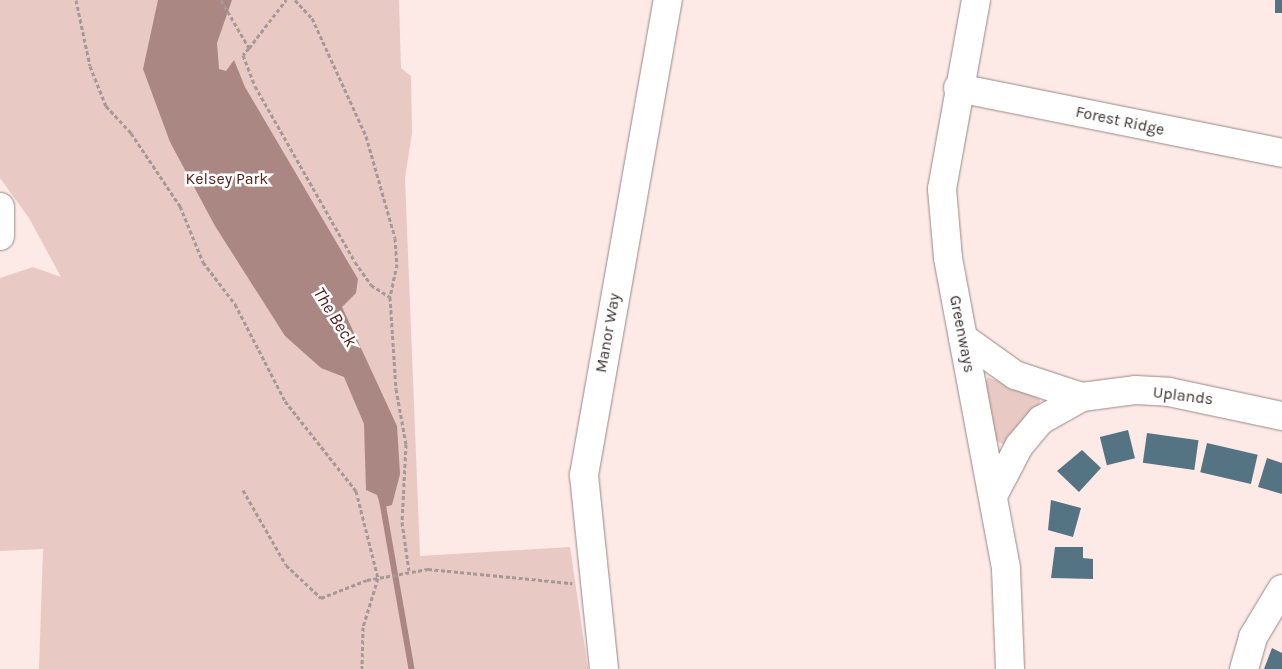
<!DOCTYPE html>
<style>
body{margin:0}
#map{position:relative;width:1282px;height:669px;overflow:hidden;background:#fdeae7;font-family:Karla,sans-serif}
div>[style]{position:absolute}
.green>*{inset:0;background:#e8c9c4}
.water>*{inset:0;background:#ab8783}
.stream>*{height:5.5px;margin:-2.75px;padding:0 2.75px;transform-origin:2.75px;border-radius:2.75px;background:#ab8783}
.building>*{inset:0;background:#547484;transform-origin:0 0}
.path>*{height:3px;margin-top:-1.5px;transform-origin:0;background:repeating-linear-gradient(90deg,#a69896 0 4px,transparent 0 6.5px)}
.roads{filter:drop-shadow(0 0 1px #998885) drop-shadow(0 0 1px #998885)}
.minor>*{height:28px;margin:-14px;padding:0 14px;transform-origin:14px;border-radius:14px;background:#fff}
span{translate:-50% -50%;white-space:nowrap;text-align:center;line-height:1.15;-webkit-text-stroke:5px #fff;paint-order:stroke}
.street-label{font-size:16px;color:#3b3332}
.park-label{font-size:16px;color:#562420}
.water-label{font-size:18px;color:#4f1e1a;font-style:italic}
</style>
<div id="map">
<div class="green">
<div style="clip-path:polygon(0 0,399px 0,401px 68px,411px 76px,412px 133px,405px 178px,420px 556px,570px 547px,588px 669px,39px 669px,43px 549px,0 551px,0 278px,33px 267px,61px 277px,29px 218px,0 178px)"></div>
<div style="clip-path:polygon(988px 377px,1040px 399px,1039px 409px,1005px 445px,996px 441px,984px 385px)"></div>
</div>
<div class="water">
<div style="clip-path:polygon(158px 0,232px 0,217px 43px,219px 69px,226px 71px,234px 60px,245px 87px,358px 279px,356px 293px,342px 307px,397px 426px,400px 474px,392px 505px,381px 508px,377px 495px,366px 490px,364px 424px,344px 377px,321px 368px,285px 336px,215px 226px,170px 142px,143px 69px)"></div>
</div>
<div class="stream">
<div style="left:383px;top:503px;width:169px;rotate:80.1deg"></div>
</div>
<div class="building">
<div style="left:1275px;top:0;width:7px;height:13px"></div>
<div style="left:1128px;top:430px;width:29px;height:29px;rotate:76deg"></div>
<div style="left:1147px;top:433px;width:52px;height:30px;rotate:8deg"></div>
<div style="left:1207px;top:443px;width:52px;height:30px;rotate:13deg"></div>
<div style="clip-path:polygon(1082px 450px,1101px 468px,1079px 492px,1057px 471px)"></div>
<div style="clip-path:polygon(1267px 458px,1282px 463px,1282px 494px,1258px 487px)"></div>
<div style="clip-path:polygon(1051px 500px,1081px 508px,1073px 537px,1048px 530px)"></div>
<div style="clip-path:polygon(1055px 547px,1083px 547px,1083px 558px,1093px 559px,1093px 579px,1051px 578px)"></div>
<div style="clip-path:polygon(1272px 648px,1282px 653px,1282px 669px,1264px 669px)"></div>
</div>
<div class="path">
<div style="left:76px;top:0;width:67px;rotate:78deg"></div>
<div style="left:90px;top:66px;width:43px;rotate:68.2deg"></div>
<div style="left:106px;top:106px;width:37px;rotate:47deg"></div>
<div style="left:131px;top:133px;width:88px;rotate:56.1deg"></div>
<div style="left:180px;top:206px;width:61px;rotate:67.7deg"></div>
<div style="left:203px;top:262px;width:53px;rotate:52.7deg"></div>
<div style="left:235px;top:304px;width:109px;rotate:62.7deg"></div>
<div style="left:285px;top:401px;width:115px;rotate:51.7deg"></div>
<div style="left:356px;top:491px;width:90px;rotate:75.8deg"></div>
<div style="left:378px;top:578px;width:51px;rotate:107deg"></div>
<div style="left:363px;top:627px;width:42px;rotate:91.4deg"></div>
<div style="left:221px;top:0;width:56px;rotate:59.7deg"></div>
<div style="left:249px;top:48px;width:61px;rotate:-52.4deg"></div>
<div style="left:295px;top:0;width:25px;rotate:47deg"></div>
<div style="left:312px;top:18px;width:130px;rotate:65.4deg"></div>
<div style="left:366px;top:136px;width:106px;rotate:74.1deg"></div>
<div style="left:395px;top:238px;width:26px;rotate:86deg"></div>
<div style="left:397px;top:264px;width:34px;rotate:102deg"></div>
<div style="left:249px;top:48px;width:9px;rotate:131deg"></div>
<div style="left:243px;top:55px;width:33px;rotate:69deg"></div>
<div style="left:255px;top:86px;width:202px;rotate:60.4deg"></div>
<div style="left:355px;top:262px;width:28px;rotate:55deg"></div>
<div style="left:371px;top:285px;width:22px;rotate:32deg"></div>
<div style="left:390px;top:297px;width:92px;rotate:86.3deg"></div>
<div style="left:396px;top:389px;width:56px;rotate:79.7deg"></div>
<div style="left:406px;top:444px;width:78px;rotate:92.9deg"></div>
<div style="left:402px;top:522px;width:49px;rotate:81.9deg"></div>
<div style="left:243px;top:490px;width:86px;rotate:60.2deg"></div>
<div style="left:286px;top:565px;width:48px;rotate:43.3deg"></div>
<div style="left:321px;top:598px;width:49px;rotate:-21.4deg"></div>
<div style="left:367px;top:580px;width:62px;rotate:-10.2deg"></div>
<div style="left:428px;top:569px;width:145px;rotate:5.6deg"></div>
</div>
<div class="roads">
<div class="minor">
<div style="left:976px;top:0;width:192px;rotate:100.2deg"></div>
<div style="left:942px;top:189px;width:69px;rotate:85deg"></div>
<div style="left:948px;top:258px;width:316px;rotate:79.4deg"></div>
<div style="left:1006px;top:569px;width:100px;rotate:87.7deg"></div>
<div style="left:958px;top:88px;width:330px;rotate:11.3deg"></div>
<div style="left:0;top:207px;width:29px;rotate:90deg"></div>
<div style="left:963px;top:338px;width:64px;rotate:35.4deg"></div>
<div style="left:1015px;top:375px;width:71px;rotate:18.2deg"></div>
<div style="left:995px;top:492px;width:52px;rotate:-62.4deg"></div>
<div style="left:1019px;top:446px;width:34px;rotate:-50deg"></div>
<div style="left:1041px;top:420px;width:47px;rotate:-29.3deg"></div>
<div style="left:1082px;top:397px;width:53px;rotate:-7.5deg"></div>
<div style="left:1135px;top:390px;width:34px;rotate:3deg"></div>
<div style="left:1169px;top:392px;width:116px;rotate:12deg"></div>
<div style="left:604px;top:669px;width:195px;rotate:-95.9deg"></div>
<div style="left:584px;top:475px;width:482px;rotate:-80deg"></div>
<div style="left:1244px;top:669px;width:33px;rotate:-74deg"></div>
<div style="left:1253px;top:637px;width:56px;rotate:-58.9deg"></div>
</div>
</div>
<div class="street-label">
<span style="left:1120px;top:121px;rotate:12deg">Forest Ridge</span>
<span style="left:608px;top:333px;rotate:-80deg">Manor Way</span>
<span style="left:962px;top:334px;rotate:79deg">Greenways</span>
<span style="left:1183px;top:396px;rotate:7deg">Uplands</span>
</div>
<div class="park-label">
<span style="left:227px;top:179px">Kelsey Park</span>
</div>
<div class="water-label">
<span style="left:335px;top:317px;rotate:58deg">The Beck</span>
</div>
</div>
